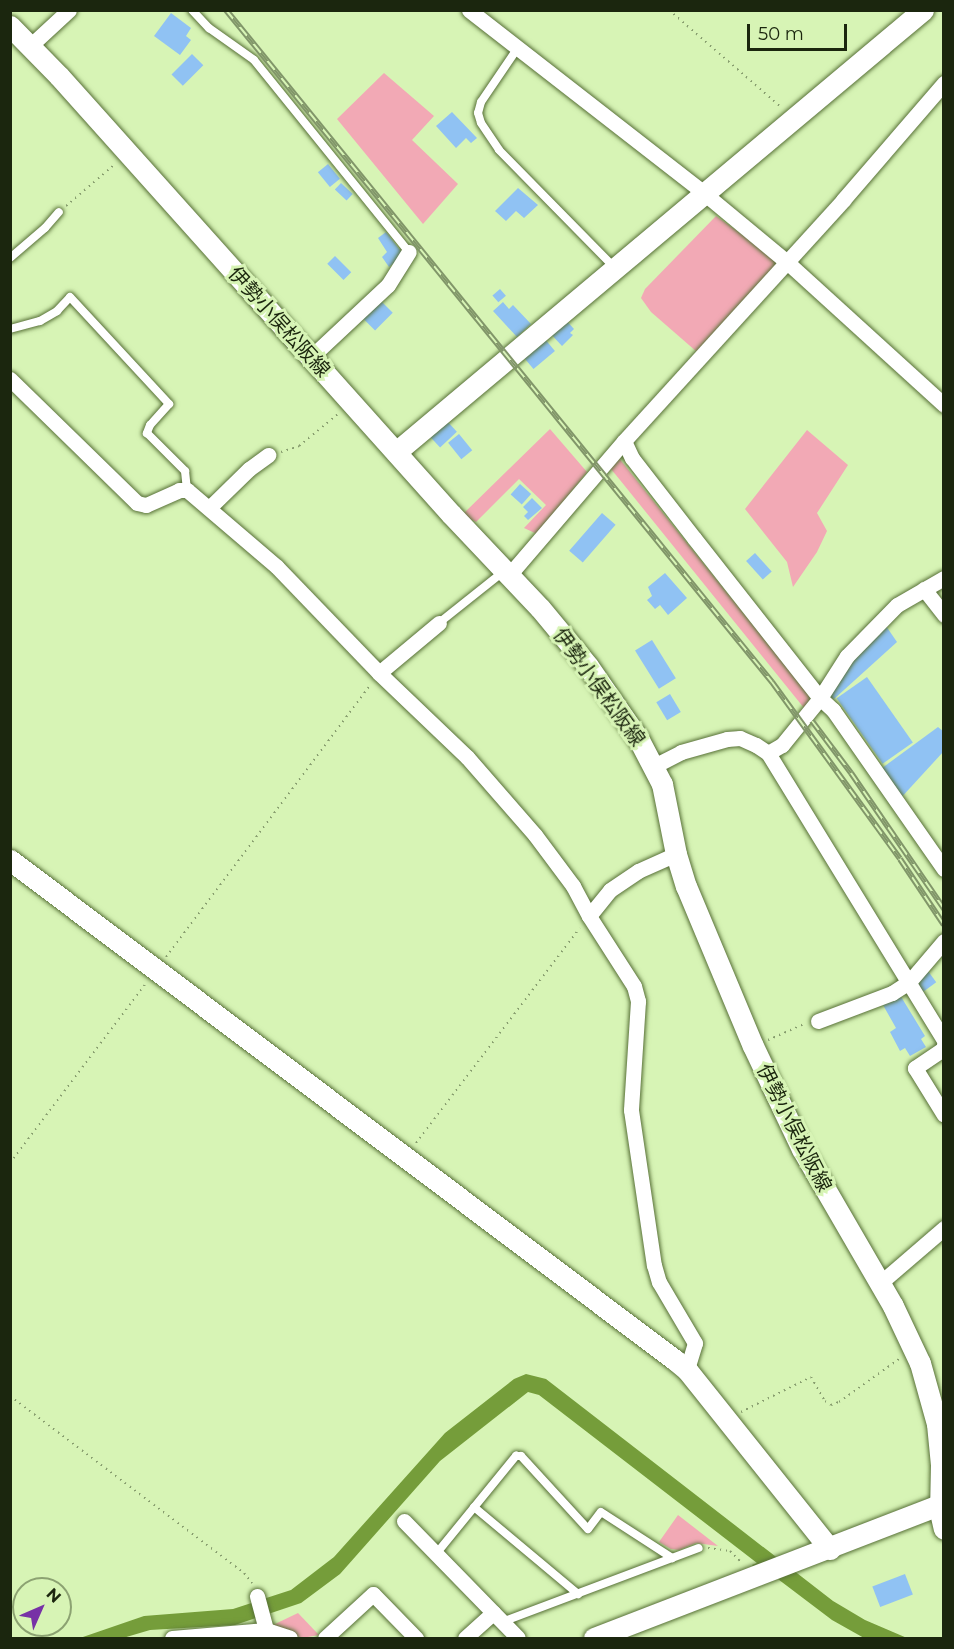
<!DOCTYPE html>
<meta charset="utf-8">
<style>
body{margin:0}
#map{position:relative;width:954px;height:1649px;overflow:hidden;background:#d7f4b5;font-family:Montserrat,"Noto Sans JP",sans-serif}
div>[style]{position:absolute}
.green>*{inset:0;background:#f2a9b5}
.water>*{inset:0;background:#759d3a}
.building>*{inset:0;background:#90c2f3;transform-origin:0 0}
.path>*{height:2px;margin-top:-1px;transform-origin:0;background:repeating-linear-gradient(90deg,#879d6e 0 1.5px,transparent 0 6px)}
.roads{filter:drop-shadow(0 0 2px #577037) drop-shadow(0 0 2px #577037)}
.lane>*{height:8px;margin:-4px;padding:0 4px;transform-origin:4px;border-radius:4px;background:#fff}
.street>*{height:15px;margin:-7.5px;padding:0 7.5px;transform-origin:7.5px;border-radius:7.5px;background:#fff}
.secondary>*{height:21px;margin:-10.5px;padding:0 10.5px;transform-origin:10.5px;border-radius:10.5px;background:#fff}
.rail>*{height:6px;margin-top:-3px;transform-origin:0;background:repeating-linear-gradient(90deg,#d7f4b5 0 11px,#819669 0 22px);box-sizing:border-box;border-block:2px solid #819669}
span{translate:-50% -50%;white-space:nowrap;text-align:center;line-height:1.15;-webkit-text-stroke:6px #d7f4b5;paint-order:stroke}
.street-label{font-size:20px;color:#1b260e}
.frame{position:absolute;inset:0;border:12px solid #1b260e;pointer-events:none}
.north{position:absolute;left:12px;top:1577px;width:60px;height:60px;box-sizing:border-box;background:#d7f4b5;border:2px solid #8ca272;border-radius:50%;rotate:45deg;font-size:16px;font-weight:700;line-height:24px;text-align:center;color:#1b260e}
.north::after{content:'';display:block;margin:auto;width:21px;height:27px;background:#7732a6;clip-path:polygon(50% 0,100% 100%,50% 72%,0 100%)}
.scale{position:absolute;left:747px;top:24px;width:100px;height:27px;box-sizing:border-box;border:3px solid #1b260e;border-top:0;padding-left:8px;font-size:18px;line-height:21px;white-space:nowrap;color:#1b260e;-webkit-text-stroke:4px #d7f4b5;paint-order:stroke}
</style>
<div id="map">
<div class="green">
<div style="clip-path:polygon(384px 73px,434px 116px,412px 140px,458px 184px,423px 224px,337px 119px)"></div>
<div style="clip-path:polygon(716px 216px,779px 261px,697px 352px,651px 312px,641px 298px,645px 289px)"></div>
<div style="clip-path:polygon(550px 429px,587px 472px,537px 534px,524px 528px,546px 505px,519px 479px,476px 522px,462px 515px)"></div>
<div style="clip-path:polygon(807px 430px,848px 465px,817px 513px,827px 531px,817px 552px,793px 587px,787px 562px,745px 509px)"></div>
<div style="clip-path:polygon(618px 457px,808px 694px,810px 699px,804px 708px,620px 480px,611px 469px,611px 464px)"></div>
<div style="clip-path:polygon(678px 1515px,718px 1546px,696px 1543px,679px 1550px,671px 1549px,659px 1542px)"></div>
<div style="clip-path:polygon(298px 1613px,319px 1635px,302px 1638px,273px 1625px)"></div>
</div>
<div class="water">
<div style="clip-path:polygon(526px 1374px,546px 1379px,833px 1601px,865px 1620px,907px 1638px,864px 1638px,832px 1620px,762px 1567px,755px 1569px,752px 1565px,757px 1563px,539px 1395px,528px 1392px,440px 1461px,340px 1574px,301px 1603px,235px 1625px,150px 1630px,123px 1638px,80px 1638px,144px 1616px,233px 1609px,291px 1590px,334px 1557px,445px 1433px,514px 1379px)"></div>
</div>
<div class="building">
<div style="clip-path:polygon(171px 13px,191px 28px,186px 36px,191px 40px,180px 55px,154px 36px)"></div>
<div style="left:192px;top:54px;width:16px;height:29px;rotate:45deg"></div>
<div style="clip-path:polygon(452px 112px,477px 138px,471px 143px,466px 138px,456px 148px,436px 126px)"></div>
<div style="left:328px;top:164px;width:19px;height:13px;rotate:51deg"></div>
<div style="left:341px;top:183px;width:16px;height:9px;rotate:43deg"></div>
<div style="clip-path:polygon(518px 188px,538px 205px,524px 218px,516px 211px,506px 221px,495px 211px)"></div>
<div style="clip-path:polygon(386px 232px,404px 255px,389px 267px,382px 257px,387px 252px,378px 238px)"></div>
<div style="left:335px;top:256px;width:23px;height:11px;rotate:45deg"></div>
<div style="left:500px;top:289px;width:9px;height:10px;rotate:49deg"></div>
<div style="left:380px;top:300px;width:18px;height:25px;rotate:45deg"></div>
<div style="clip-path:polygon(503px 302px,509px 309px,513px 305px,531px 324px,517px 337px,493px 311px)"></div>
<div style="clip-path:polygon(564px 318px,574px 329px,570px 333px,573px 335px,562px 346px,549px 332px)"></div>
<div style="left:544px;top:338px;width:17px;height:28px;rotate:50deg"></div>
<div style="left:446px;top:420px;width:16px;height:23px;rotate:47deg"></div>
<div style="left:459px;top:434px;width:21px;height:14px;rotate:51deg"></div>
<div style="left:520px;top:484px;width:15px;height:14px;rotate:42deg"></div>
<div style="clip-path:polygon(532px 498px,542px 508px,528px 520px,524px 516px,528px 512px,523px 507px)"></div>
<div style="left:602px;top:513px;width:18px;height:50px;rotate:41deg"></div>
<div style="left:755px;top:553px;width:25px;height:12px;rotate:48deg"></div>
<div style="clip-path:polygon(665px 573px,687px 598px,668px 615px,660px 605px,655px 609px,647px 600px,652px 596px,648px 587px)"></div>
<div style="clip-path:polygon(886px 626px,897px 642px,834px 699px,829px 696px,852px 659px)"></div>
<div style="left:652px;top:640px;width:45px;height:20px;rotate:58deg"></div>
<div style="left:867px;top:677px;width:80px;height:37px;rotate:55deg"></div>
<div style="left:670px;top:694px;width:21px;height:16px;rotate:59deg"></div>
<div style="clip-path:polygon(938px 727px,944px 732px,944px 751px,899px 800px,878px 771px)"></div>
<div style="left:928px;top:971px;width:14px;height:16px;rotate:54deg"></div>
<div style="clip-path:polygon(900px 995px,925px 1036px,921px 1039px,926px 1047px,910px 1056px,905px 1048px,900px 1051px,890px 1032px,896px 1028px,883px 1005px)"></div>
<div style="left:905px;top:1574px;width:22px;height:35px;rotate:69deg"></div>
</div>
<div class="path">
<div style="left:669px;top:10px;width:148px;rotate:40.9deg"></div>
<div style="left:66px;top:206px;width:63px;rotate:-40.5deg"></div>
<div style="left:281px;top:452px;width:19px;rotate:-18deg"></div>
<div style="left:299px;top:446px;width:50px;rotate:-39.4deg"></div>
<div style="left:166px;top:957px;width:341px;rotate:-53.1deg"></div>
<div style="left:768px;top:1040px;width:39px;rotate:-24deg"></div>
<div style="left:416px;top:1143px;width:270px;rotate:-52.7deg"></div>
<div style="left:10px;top:1163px;width:226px;rotate:-52.9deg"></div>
<div style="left:10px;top:1396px;width:293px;rotate:37.1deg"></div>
<div style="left:244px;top:1573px;width:13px;rotate:51deg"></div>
<div style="left:741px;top:1412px;width:78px;rotate:-26.6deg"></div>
<div style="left:811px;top:1377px;width:28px;rotate:60deg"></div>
<div style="left:825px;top:1401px;width:7px;rotate:34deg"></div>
<div style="left:831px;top:1405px;width:9px;rotate:-21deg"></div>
<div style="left:839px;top:1402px;width:74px;rotate:-35.6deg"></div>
<div style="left:708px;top:1548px;width:22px;rotate:8deg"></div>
<div style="left:730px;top:1551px;width:17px;rotate:45deg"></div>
</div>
<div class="roads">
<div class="lane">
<div style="left:192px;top:10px;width:25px;rotate:47deg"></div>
<div style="left:209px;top:28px;width:55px;rotate:35.4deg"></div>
<div style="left:254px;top:60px;width:247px;rotate:51.1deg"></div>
<div style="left:517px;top:49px;width:64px;rotate:124.2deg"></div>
<div style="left:481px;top:102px;width:11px;rotate:105deg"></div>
<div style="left:478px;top:113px;width:10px;rotate:73deg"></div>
<div style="left:481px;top:123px;width:32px;rotate:56deg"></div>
<div style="left:499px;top:150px;width:165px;rotate:45.5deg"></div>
<div style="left:10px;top:258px;width:46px;rotate:-40.6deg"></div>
<div style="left:45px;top:228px;width:21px;rotate:-49deg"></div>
<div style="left:10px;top:329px;width:31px;rotate:-15deg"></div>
<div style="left:40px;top:321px;width:20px;rotate:-30deg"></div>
<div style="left:57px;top:311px;width:19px;rotate:-47deg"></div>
<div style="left:70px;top:297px;width:146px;rotate:47.2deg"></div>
<div style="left:169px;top:404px;width:28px;rotate:132deg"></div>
<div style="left:150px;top:425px;width:9px;rotate:111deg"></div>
<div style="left:147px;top:433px;width:54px;rotate:45deg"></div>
<div style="left:185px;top:471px;width:19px;rotate:84deg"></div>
<div style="left:439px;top:623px;width:82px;rotate:-38.6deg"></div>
<div style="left:474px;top:1507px;width:136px;rotate:39.9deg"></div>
<div style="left:436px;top:1554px;width:127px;rotate:-50.8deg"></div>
<div style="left:516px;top:1456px;width:5px"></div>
<div style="left:521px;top:1456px;width:99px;rotate:47.5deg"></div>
<div style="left:588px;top:1529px;width:21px;rotate:-53deg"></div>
<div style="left:601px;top:1512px;width:85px;rotate:32.9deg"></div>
<div style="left:502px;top:1622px;width:210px;rotate:-20.6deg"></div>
</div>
<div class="street">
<div style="left:469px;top:10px;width:299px;rotate:37.9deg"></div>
<div style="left:705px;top:194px;width:107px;rotate:39.7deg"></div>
<div style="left:787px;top:262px;width:212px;rotate:42.3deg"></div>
<div style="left:30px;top:46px;width:53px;rotate:-42.7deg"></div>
<div style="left:311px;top:357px;width:105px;rotate:-43.1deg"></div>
<div style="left:388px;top:285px;width:39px;rotate:-58deg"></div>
<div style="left:10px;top:379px;width:177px;rotate:44.3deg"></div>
<div style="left:137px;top:503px;width:9px;rotate:13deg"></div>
<div style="left:146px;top:505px;width:36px;rotate:-24deg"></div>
<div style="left:179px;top:490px;width:8px"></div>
<div style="left:187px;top:490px;width:118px;rotate:40.5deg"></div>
<div style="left:277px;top:567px;width:147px;rotate:46.1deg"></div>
<div style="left:379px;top:673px;width:122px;rotate:43.7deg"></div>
<div style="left:467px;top:757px;width:103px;rotate:48.9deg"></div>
<div style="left:535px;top:835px;width:64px;rotate:53.3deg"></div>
<div style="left:573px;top:886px;width:34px;rotate:62deg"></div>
<div style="left:589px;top:916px;width:83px;rotate:57.3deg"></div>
<div style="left:634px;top:986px;width:16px;rotate:75deg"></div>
<div style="left:638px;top:1001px;width:109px;rotate:93.7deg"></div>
<div style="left:631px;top:1110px;width:157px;rotate:81.6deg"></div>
<div style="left:654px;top:1265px;width:18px;rotate:74deg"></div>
<div style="left:659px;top:1282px;width:71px;rotate:59.5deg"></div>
<div style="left:695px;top:1343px;width:28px;rotate:107deg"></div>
<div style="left:624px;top:441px;width:19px;rotate:65deg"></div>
<div style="left:632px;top:458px;width:101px;rotate:52.2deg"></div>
<div style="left:694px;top:538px;width:204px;rotate:51.8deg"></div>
<div style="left:820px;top:698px;width:18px;rotate:43deg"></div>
<div style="left:833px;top:710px;width:194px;rotate:55.1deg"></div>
<div style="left:209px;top:508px;width:56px;rotate:-44.3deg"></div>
<div style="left:249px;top:469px;width:24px;rotate:-36deg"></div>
<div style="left:510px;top:574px;width:175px;rotate:-49.4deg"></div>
<div style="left:624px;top:441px;width:326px;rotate:-47.7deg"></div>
<div style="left:843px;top:200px;width:155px;rotate:-49.2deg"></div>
<div style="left:924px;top:589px;width:33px;rotate:52deg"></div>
<div style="left:379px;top:673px;width:78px;rotate:-39.8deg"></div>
<div style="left:768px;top:753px;width:337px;rotate:58.5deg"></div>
<div style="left:654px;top:766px;width:30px;rotate:-27deg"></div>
<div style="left:681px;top:752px;width:48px;rotate:-15.8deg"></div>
<div style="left:727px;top:739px;width:13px;rotate:-4deg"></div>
<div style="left:740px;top:738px;width:17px;rotate:24deg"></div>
<div style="left:756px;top:745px;width:14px;rotate:34deg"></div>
<div style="left:768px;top:753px;width:16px;rotate:-30deg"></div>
<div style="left:782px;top:745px;width:60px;rotate:-51deg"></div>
<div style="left:820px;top:698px;width:50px;rotate:-57.3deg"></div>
<div style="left:847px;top:656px;width:71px;rotate:-45.6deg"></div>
<div style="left:897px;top:605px;width:54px;rotate:-29.9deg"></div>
<div style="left:589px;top:916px;width:33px;rotate:-51deg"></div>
<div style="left:610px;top:890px;width:34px;rotate:-34deg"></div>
<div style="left:638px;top:871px;width:42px;rotate:-24.1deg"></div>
<div style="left:818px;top:1021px;width:79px;rotate:-20.7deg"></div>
<div style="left:892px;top:993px;width:20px;rotate:-33deg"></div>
<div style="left:909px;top:982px;width:54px;rotate:-49.5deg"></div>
<div style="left:944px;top:1045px;width:4px;rotate:104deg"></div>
<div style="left:943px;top:1049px;width:34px;rotate:146deg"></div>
<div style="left:915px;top:1068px;width:55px;rotate:58.3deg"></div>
<div style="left:879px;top:1284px;width:86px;rotate:-40.7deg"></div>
<div style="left:404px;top:1521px;width:163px;rotate:45.7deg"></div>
<div style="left:257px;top:1596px;width:35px;rotate:75deg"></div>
<div style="left:266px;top:1630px;width:25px;rotate:18deg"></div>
<div style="left:172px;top:1638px;width:94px;rotate:-4.9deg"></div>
<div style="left:325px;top:1638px;width:65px;rotate:-42.5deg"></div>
<div style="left:373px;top:1594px;width:62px;rotate:45.7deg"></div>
<div style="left:465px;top:1638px;width:38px;rotate:-42deg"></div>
</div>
<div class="secondary">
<div style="left:10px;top:26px;width:70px;rotate:45.6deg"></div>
<div style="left:59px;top:76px;width:588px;rotate:48.17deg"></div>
<div style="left:451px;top:514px;width:129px;rotate:46.6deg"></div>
<div style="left:540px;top:608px;width:75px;rotate:50.4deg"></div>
<div style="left:588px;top:666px;width:90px;rotate:55.4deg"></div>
<div style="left:639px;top:740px;width:50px;rotate:62.4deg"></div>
<div style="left:662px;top:784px;width:71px;rotate:78.7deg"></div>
<div style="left:676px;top:854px;width:34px;rotate:73deg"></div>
<div style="left:686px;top:886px;width:173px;rotate:67.3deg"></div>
<div style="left:753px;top:1046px;width:114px;rotate:64.6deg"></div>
<div style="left:802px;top:1149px;width:181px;rotate:59.9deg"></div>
<div style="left:893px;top:1306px;width:63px;rotate:64.7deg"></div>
<div style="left:920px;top:1363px;width:63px;rotate:74.4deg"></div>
<div style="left:937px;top:1424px;width:41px;rotate:84.4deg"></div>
<div style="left:941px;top:1465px;width:47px;rotate:91.2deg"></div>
<div style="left:940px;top:1512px;width:17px;rotate:77deg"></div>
<div style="left:396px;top:452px;width:688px;rotate:-39.99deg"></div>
<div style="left:10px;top:860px;width:832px;rotate:36.94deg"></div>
<div style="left:675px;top:1360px;width:16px;rotate:40deg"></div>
<div style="left:687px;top:1370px;width:229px;rotate:51.4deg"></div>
<div style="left:594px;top:1638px;width:375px;rotate:-21.1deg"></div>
</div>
</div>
<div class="rail">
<div style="left:226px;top:10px;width:866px;rotate:50.91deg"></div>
<div style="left:772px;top:682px;width:218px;rotate:54.1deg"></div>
<div style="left:900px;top:859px;width:79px;rotate:56.3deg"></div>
<div style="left:812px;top:721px;width:65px;rotate:53.1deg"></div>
<div style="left:851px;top:773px;width:165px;rotate:55.6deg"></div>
</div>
<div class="street-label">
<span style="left:279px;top:322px;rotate:48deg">伊勢小俣松阪線</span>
<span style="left:599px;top:687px;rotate:54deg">伊勢小俣松阪線</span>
<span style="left:794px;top:1128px;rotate:63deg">伊勢小俣松阪線</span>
</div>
<div class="frame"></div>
<div class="north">N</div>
<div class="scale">50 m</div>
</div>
